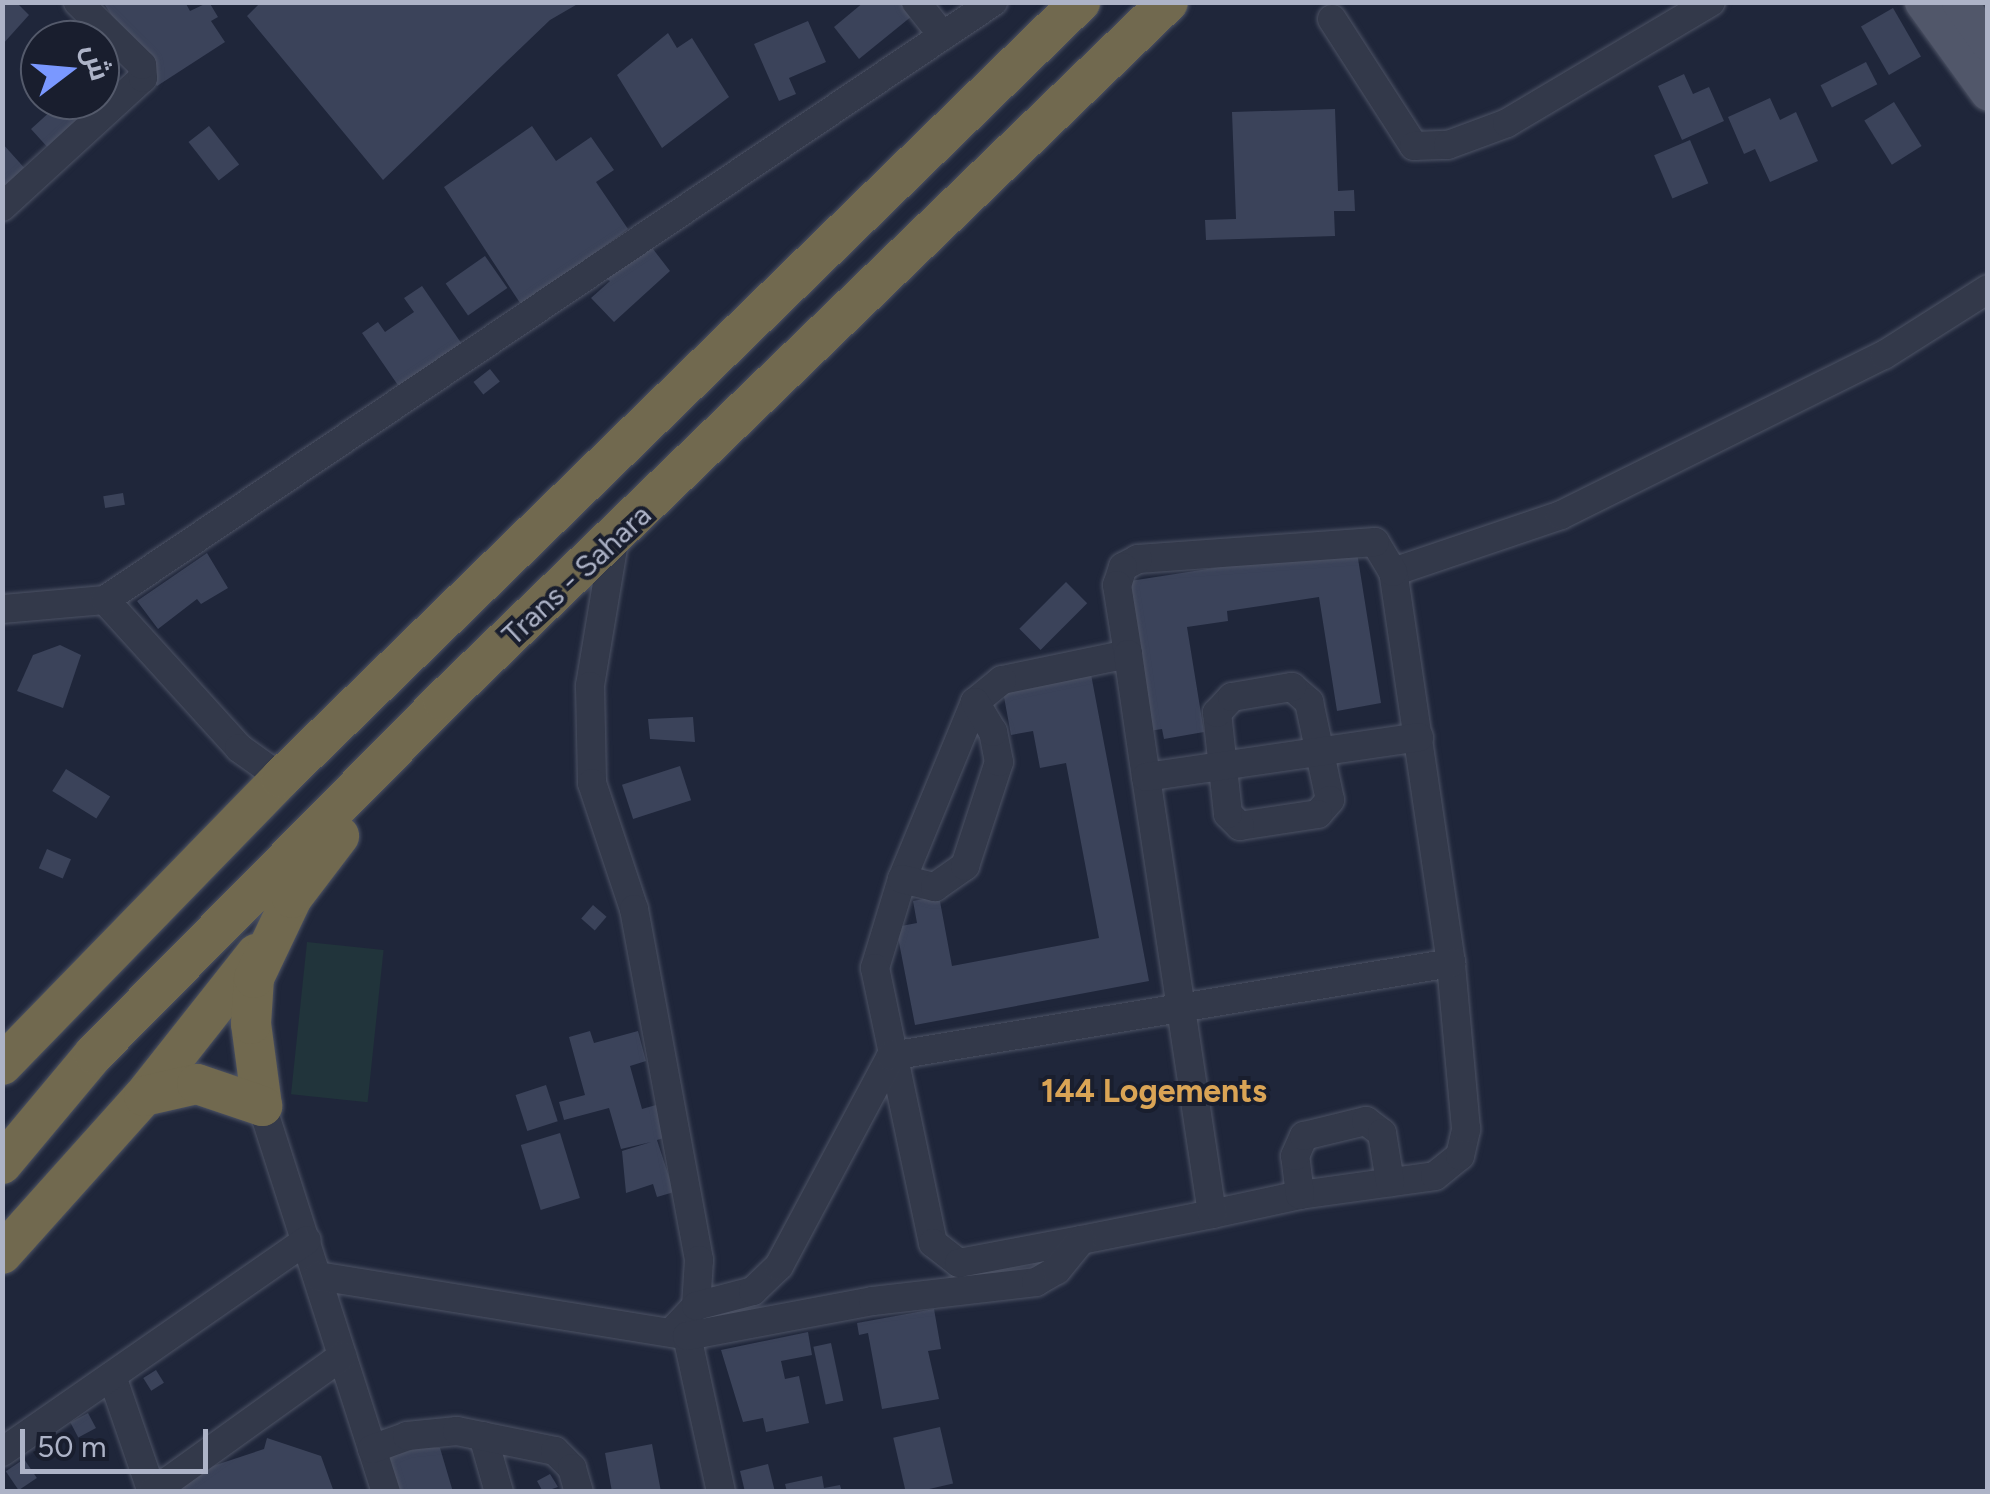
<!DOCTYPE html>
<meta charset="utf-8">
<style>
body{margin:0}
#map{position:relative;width:1990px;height:1494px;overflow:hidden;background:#1f263a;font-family:Figtree,Cairo,sans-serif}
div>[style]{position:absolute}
.green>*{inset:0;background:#21343b;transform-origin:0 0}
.building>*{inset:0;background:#3b435a;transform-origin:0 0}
.roads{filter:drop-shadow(0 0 2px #4d5365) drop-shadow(0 0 2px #4d5365)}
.minor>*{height:28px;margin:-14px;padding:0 14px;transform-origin:14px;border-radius:14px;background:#33394a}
.major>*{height:35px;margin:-17.5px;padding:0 17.5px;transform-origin:17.5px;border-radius:17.5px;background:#51576a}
.highway>*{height:40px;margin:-20px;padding:0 20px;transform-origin:20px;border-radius:20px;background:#71694f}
span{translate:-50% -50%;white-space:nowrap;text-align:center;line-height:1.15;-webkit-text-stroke:8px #191e2e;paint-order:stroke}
.street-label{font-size:30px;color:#adb3c7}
.neighbourhood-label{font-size:32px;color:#daa455;font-weight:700}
.frame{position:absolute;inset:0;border:5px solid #adb3c7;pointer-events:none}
.north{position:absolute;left:20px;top:20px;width:100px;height:100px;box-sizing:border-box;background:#191e2e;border:2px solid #545a6b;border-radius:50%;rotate:74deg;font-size:28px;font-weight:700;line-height:40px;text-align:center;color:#adb3c7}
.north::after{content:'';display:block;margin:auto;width:35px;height:45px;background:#7a98ff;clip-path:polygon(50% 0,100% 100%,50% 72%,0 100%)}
.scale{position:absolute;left:20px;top:1429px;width:188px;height:45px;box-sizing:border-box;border:5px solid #adb3c7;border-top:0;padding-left:12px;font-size:30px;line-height:35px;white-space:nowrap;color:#adb3c7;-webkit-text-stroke:8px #191e2e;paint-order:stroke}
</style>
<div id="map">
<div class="green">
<div style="left:307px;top:942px;width:77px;height:153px;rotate:6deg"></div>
</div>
<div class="building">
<div style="clip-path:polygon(2px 2px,16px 2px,29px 15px,2px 45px)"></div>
<div style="clip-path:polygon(103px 2px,185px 2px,190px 11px,209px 2px,218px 17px,211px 21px,225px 42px,157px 86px)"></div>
<div style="clip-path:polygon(261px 2px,581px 2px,550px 20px,383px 180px,247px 16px)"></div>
<div style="clip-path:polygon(864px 2px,902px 2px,912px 16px,859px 59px,834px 27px)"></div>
<div style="left:1893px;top:8px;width:56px;height:37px;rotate:60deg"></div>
<div style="clip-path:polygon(808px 21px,826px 62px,789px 78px,796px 94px,779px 101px,754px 44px)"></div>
<div style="clip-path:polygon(668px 33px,677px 48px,692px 38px,729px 97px,662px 148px,617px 75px)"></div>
<div style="left:1866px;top:62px;width:25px;height:51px;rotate:63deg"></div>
<div style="clip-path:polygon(1684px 74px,1693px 94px,1709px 87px,1724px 121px,1682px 140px,1658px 86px)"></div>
<div style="clip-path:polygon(100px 93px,106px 100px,50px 150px,31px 129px,63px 100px,100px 100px)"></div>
<div style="clip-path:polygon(1770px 98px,1780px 120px,1796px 112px,1818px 161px,1770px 182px,1755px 149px,1744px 154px,1728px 117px)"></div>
<div style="left:1894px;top:102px;width:52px;height:35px;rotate:58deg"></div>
<div style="clip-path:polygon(1335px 109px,1338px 191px,1354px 190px,1355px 211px,1334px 211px,1335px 236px,1206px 240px,1205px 220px,1236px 219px,1232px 112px)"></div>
<div style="left:209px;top:126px;width:49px;height:26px;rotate:52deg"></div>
<div style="clip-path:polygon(532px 126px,556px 161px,591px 137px,614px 170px,596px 182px,628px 229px,522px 306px,444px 187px)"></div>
<div style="left:1690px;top:140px;width:47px;height:39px;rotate:67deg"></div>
<div style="clip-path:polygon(2px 143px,28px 172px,2px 195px)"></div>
<div style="clip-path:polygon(643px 236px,670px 271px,614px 322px,591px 298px,610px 281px,602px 276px)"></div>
<div style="left:485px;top:256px;width:39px;height:48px;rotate:55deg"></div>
<div style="clip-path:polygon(422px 286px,466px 350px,404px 394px,362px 333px,378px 322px,385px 332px,414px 312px,404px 298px)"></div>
<div style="left:490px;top:369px;width:16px;height:21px;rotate:52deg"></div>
<div style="left:123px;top:493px;width:12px;height:20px;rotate:81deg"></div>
<div style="clip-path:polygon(1356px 546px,1381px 703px,1337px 711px,1319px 597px,1227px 611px,1228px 621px,1187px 627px,1204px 732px,1164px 739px,1162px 729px,1136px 733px,1151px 716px,1130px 581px)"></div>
<div style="clip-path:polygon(207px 553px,228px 588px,201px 604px,197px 599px,158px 629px,137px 601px)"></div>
<div style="left:1066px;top:582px;width:30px;height:66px;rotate:45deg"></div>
<div style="clip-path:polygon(60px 645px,81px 655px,63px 708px,17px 691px,33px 655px)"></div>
<div style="clip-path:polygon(1090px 669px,1149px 981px,915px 1025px,896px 927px,917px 923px,913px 901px,939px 896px,952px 966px,1099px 938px,1066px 763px,1040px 768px,1033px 731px,1011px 735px,1002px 686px)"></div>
<div style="clip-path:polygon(693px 717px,695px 742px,650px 739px,648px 719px)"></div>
<div style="left:680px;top:766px;width:36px;height:61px;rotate:72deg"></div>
<div style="left:66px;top:769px;width:52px;height:26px;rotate:32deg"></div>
<div style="left:47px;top:849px;width:26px;height:21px;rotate:23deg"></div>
<div style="left:593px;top:905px;width:18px;height:18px;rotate:41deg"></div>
<div style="clip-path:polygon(590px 1031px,594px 1043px,638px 1031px,646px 1061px,630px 1066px,642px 1109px,656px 1105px,664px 1138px,657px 1140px,674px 1192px,657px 1197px,653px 1184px,626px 1193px,622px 1151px,651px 1142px,621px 1149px,609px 1108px,564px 1120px,559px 1102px,585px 1095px,569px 1037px)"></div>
<div style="left:546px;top:1085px;width:38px;height:32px;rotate:72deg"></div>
<div style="left:560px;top:1133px;width:68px;height:41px;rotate:73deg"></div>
<div style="clip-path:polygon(934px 1309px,941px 1349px,928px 1351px,939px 1399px,882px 1409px,868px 1333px,859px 1335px,857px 1323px)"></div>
<div style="clip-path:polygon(808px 1332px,812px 1355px,781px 1361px,785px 1379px,799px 1376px,809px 1423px,766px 1432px,763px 1418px,743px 1422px,721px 1350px)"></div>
<div style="left:831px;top:1343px;width:59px;height:18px;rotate:78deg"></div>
<div style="left:156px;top:1370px;width:15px;height:15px;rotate:58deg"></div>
<div style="left:88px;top:1413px;width:17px;height:20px;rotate:62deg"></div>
<div style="left:940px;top:1427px;width:58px;height:48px;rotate:77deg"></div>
<div style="clip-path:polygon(267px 1438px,321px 1456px,334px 1492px,161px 1492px,158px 1484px,264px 1449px)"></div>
<div style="clip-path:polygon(652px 1444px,661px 1492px,612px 1492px,605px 1453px)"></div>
<div style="clip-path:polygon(423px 1447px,440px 1448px,453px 1492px,399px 1492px,388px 1457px)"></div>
<div style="left:24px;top:1459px;width:23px;height:22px;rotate:56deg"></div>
<div style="clip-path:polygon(768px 1464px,775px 1492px,745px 1492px,740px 1471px)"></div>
<div style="clip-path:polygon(550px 1474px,558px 1487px,543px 1492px,537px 1481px)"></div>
<div style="clip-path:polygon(822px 1476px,824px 1488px,840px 1485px,842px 1492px,787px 1492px,785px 1484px)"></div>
</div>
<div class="roads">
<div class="minor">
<div style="left:916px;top:2px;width:43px;rotate:51.5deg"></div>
<div style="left:1332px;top:19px;width:151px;rotate:57.2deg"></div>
<div style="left:1414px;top:146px;width:34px;rotate:-2deg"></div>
<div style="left:1448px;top:145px;width:63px;rotate:-20.4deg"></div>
<div style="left:1507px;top:123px;width:237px;rotate:-30.7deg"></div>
<div style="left:2px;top:207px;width:191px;rotate:-42.5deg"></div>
<div style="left:143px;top:78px;width:13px;rotate:-94deg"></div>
<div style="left:142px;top:65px;width:90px;rotate:-135.5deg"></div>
<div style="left:614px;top:542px;width:146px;rotate:99.5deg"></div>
<div style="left:590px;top:686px;width:97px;rotate:88.8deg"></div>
<div style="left:592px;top:783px;width:133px;rotate:71.6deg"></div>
<div style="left:634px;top:909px;width:357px;rotate:79.5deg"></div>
<div style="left:699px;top:1260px;width:46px;rotate:93.7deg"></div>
<div style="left:696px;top:1306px;width:34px;rotate:133deg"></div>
<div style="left:1393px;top:572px;width:177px;rotate:-18.7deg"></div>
<div style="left:1561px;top:515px;width:360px;rotate:-26.4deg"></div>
<div style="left:1884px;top:355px;width:123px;rotate:-32.4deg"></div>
<div style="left:105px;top:600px;width:200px;rotate:47.8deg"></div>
<div style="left:239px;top:748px;width:52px;rotate:35.5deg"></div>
<div style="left:2px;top:609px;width:103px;rotate:-5deg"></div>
<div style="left:105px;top:600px;width:1071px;rotate:-33.96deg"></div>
<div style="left:1128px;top:654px;width:129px;rotate:168.3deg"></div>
<div style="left:1002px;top:680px;width:35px;rotate:141deg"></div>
<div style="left:975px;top:702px;width:191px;rotate:112.4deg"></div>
<div style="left:902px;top:879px;width:93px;rotate:106.9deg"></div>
<div style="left:875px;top:968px;width:281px;rotate:78.1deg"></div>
<div style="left:933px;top:1243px;width:33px;rotate:38deg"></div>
<div style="left:959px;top:1263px;width:124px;rotate:-10.7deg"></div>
<div style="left:1081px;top:1240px;width:134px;rotate:-11.2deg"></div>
<div style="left:1212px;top:1214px;width:90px;rotate:-12.2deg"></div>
<div style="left:1300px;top:1195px;width:136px;rotate:-8deg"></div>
<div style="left:1435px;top:1176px;width:32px;rotate:-39deg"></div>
<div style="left:1460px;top:1156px;width:28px;rotate:-77deg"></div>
<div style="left:1466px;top:1129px;width:167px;rotate:-95.2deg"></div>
<div style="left:1451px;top:963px;width:395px;rotate:-98.4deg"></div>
<div style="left:1393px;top:572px;width:35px;rotate:-121deg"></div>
<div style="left:1375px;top:542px;width:238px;rotate:175.9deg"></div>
<div style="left:1138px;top:559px;width:17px;rotate:152deg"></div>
<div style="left:1123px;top:567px;width:19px;rotate:108deg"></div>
<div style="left:1117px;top:585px;width:70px;rotate:80.9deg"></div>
<div style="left:1128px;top:654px;width:124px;rotate:81.7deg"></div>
<div style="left:1146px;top:777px;width:442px;rotate:81.4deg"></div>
<div style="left:1292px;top:687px;width:23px;rotate:41deg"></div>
<div style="left:1309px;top:702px;width:100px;rotate:77.9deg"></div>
<div style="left:1330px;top:800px;width:18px;rotate:131deg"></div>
<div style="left:1318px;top:814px;width:79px;rotate:171.3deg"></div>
<div style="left:1240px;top:826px;width:17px;rotate:-135deg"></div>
<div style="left:1228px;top:814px;width:102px;rotate:-96.2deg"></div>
<div style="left:1217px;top:713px;width:22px;rotate:-47deg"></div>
<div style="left:1232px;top:697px;width:61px;rotate:-9.5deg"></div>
<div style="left:1146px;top:777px;width:276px;rotate:-8.3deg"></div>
<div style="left:902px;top:879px;width:34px;rotate:14deg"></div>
<div style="left:935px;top:887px;width:37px;rotate:-35deg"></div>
<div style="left:965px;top:866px;width:109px;rotate:-71.9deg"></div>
<div style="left:999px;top:762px;width:31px;rotate:-101deg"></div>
<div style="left:993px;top:732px;width:35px;rotate:-121deg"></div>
<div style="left:262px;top:1106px;width:405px;rotate:72.2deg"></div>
<div style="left:1300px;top:1195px;width:39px;rotate:-97deg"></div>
<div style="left:1295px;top:1156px;width:22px;rotate:-66deg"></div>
<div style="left:1304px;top:1136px;width:64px;rotate:-13.6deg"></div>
<div style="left:1366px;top:1121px;width:20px;rotate:37deg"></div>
<div style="left:1382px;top:1133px;width:50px;rotate:80.7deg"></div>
<div style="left:318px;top:1276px;width:374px;rotate:9.2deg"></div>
<div style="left:687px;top:1336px;width:160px;rotate:77.7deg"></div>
<div style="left:696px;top:1306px;width:59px;rotate:-14.7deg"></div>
<div style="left:753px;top:1291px;width:36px;rotate:-44deg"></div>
<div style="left:779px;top:1266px;width:238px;rotate:-61.9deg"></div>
<div style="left:891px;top:1056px;width:568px;rotate:-9.43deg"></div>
<div style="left:687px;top:1336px;width:189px;rotate:-10.7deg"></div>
<div style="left:873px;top:1301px;width:164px;rotate:-6.6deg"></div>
<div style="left:1036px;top:1282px;width:24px;rotate:-30deg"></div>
<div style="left:1057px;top:1270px;width:38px;rotate:-51deg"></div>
<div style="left:112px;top:1376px;width:123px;rotate:71deg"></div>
<div style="left:483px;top:1436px;width:58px;rotate:74.1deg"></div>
<div style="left:372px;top:1449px;width:37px;rotate:-20deg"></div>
<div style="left:407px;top:1436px;width:50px;rotate:-5.7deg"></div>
<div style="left:457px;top:1431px;width:100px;rotate:11.5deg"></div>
<div style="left:555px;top:1451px;width:24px;rotate:45deg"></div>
<div style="left:572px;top:1468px;width:25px;rotate:74deg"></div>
<div style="left:2px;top:1452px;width:371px;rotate:-34.8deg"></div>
<div style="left:153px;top:1492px;width:233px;rotate:-35.7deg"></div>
</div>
<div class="major">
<div style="left:1922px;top:2px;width:112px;rotate:54deg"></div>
<div style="left:1959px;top:2px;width:50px;rotate:54.7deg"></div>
</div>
<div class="highway">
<div style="left:2px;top:1065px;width:400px;rotate:-45.8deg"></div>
<div style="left:281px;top:778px;width:1114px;rotate:-44.16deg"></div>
<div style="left:144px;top:1096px;width:181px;rotate:-51.7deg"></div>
<div style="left:262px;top:1106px;width:83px;rotate:-97.6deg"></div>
<div style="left:251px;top:1024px;width:46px;rotate:-86.3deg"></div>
<div style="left:254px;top:978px;width:89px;rotate:-64.6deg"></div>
<div style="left:292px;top:898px;width:78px;rotate:-52.8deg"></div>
<div style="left:2px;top:1164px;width:143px;rotate:-50.1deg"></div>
<div style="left:94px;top:1054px;width:497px;rotate:-45.4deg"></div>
<div style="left:443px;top:700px;width:1006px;rotate:-43.91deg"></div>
<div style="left:2px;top:1254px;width:212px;rotate:-48.1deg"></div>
<div style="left:144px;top:1096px;width:54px;rotate:-12.8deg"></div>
<div style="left:197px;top:1084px;width:69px;rotate:18.7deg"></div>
</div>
</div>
<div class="street-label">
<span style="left:577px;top:575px;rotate:-43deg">Trans - Sahara</span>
</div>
<div class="neighbourhood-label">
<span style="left:1154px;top:1091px">144 Logements</span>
</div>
<div class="frame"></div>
<div class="north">ش</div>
<div class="scale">50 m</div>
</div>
